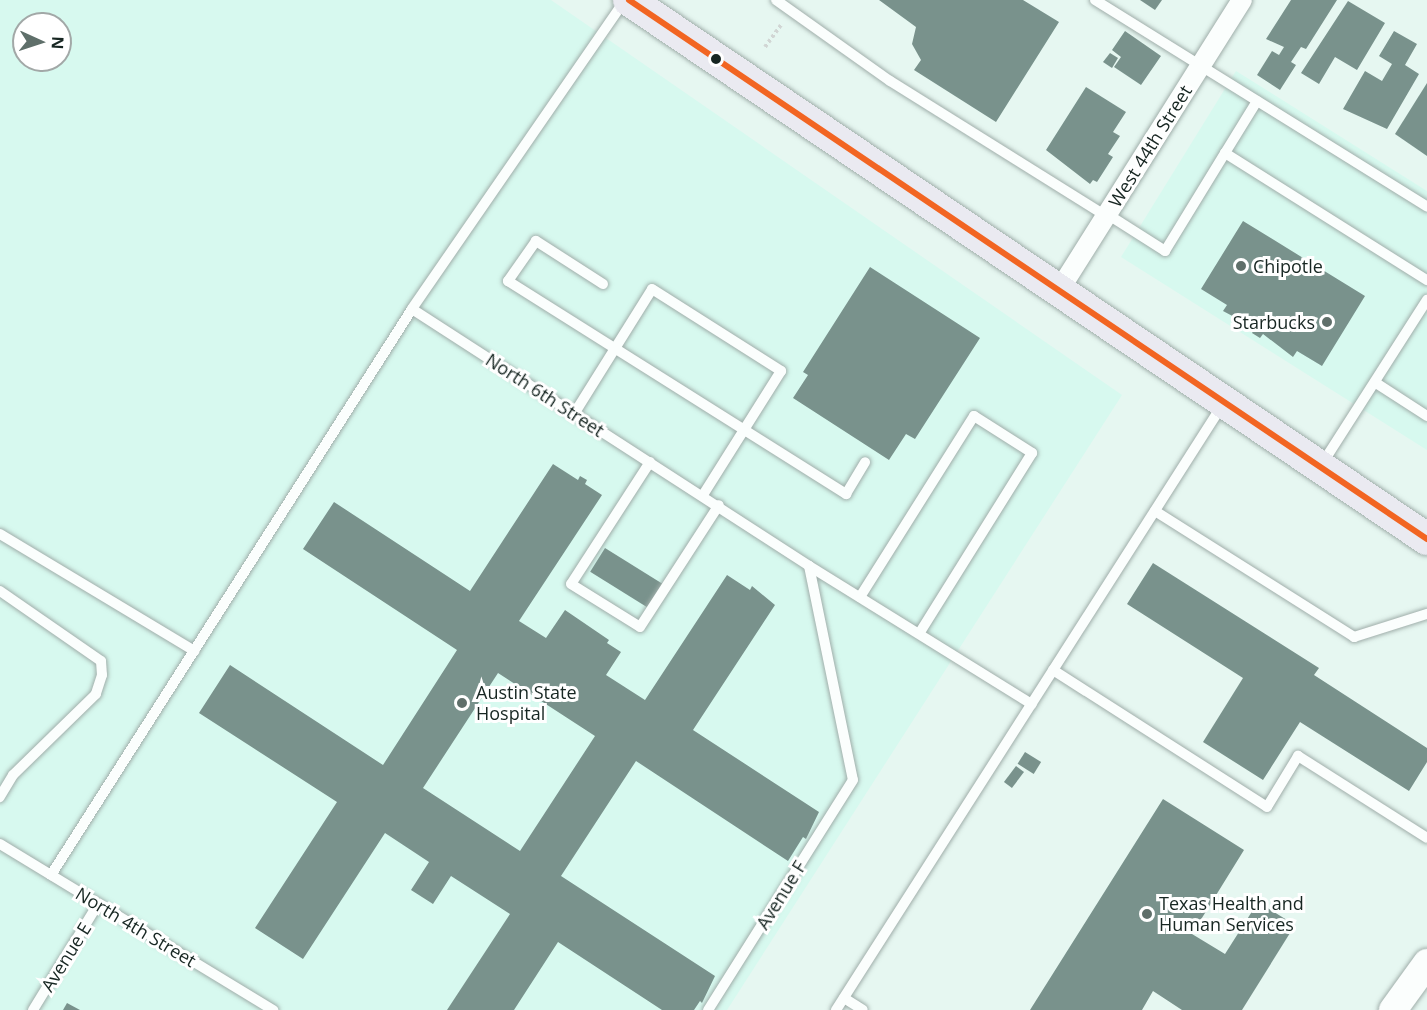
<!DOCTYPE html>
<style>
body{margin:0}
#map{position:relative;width:1427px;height:1010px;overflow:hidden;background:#e6f7f1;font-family:"Open Sans",sans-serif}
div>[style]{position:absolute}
.built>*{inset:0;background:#d7f9ef}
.building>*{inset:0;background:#79928c;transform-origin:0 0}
.path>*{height:4px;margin-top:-2px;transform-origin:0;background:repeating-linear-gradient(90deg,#d1d6d4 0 3px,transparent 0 6px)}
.roads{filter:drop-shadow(0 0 2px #a0aeaa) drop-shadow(0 0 2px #a0aeaa)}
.lane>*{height:10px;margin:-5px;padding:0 5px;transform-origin:5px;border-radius:5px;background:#fbfefd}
.street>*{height:20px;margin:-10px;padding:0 10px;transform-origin:10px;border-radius:10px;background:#fbfefd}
.secondary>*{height:28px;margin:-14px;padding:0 14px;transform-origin:14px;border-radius:14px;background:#fbfefd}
.primary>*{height:32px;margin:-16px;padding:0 16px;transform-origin:16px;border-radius:16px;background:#eaeaf1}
.bus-1>*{height:6px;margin:-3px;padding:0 3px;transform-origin:3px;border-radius:3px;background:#f26522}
.dots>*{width:16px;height:16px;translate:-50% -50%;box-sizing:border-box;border:3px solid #fff;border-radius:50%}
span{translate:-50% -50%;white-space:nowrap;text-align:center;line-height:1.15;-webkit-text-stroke:6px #fff;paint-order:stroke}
.street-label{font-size:18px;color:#172622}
.poi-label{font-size:18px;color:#172622}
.left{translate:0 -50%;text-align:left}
.right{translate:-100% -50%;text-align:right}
.north{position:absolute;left:12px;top:12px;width:60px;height:60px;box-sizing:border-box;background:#fff;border:2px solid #a2a8a7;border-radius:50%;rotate:93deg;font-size:16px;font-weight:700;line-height:24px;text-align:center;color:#172622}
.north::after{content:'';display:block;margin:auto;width:21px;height:27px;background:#5f6f6a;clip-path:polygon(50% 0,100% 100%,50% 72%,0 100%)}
</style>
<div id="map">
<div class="built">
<div style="clip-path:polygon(evenodd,0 0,551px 0,1122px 395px,727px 1010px,0 1010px,0 0,24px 24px,60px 24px,60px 60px,24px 60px,24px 24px)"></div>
<div style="clip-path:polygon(1236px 71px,1427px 191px,1427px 450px,1121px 257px)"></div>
</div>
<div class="building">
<div style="clip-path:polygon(879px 0,1023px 0,1059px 22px,996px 122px,914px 70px,921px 60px,912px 44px,916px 27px)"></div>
<div style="clip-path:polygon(1140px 0,1162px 0,1155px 10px)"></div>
<div style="clip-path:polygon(1291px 0,1337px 0,1306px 49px,1301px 47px,1291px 62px,1296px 65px,1280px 90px,1257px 75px,1272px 51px,1279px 55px,1284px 47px,1266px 39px)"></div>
<div style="clip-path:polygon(1348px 1px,1385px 23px,1357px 70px,1335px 57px,1319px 84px,1301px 73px)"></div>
<div style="clip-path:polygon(1125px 31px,1161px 56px,1141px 85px,1114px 67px,1121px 57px,1112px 50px)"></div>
<div style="clip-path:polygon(1394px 31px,1417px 44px,1405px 65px,1419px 74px,1387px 129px,1343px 109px,1365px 71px,1382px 81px,1392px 64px,1379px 56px)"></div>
<div style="clip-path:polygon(1110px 53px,1118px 58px,1112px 68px,1103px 62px)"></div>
<div style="clip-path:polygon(1427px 83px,1427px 156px,1395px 134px)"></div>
<div style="clip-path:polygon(1086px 87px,1126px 112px,1113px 132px,1120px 136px,1108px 154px,1113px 157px,1097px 182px,1093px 180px,1090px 184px,1046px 150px)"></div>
<div style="clip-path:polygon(1243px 221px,1365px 296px,1322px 366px,1297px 351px,1293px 357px,1263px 334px,1260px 338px,1252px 333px,1255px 328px,1223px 311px,1227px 305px,1201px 289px)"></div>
<div style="clip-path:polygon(870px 267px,980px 338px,915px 439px,906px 434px,889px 460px,793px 398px,808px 375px,803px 372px)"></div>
<div style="clip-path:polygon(evenodd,553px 464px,578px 480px,580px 476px,587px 480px,585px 484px,602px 495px,519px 621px,546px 638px,565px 610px,609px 640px,607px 643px,621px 652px,606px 675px,645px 700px,727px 575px,750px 590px,752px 586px,775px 605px,693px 730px,819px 812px,806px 839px,803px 837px,788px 861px,636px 761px,561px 876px,715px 976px,702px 1003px,700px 1001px,694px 1010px,662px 1010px,558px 942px,514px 1010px,447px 1010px,510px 914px,451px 876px,433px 904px,411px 890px,429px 862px,385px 833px,303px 959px,255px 928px,337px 802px,199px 713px,230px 665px,383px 765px,457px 650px,303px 549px,334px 502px,470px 591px,553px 464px,498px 673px,595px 736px,520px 851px,423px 788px,498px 673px)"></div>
<div style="left:605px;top:548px;width:71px;height:28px;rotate:32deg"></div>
<div style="clip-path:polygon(1153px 563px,1319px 668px,1314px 675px,1427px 748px,1427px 762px,1409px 791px,1300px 722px,1263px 780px,1203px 742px,1243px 678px,1127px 604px)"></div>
<div style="left:1025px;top:752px;width:19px;height:14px;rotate:32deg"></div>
<div style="left:1016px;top:766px;width:10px;height:20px;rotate:37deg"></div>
<div style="clip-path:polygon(1163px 799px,1244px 850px,1192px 934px,1225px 954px,1258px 902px,1295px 925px,1242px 1010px,1182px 1010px,1153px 991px,1142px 1010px,1030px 1010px)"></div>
<div style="clip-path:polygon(67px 1003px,80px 1010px,63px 1010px)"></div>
</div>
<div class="path">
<div style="left:765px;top:47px;width:27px;rotate:-54deg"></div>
</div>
<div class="roads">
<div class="lane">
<div style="left:625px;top:0;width:375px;rotate:124.6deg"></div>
<div style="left:412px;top:309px;width:473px;rotate:32.9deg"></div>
<div style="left:809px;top:566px;width:218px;rotate:78.4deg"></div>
<div style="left:853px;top:780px;width:272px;rotate:122.2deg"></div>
<div style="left:776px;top:0;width:140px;rotate:35.4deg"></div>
<div style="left:890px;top:81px;width:255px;rotate:32deg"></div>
<div style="left:1095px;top:0;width:391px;rotate:31.9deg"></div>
<div style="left:1225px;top:153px;width:61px;rotate:-58.4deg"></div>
<div style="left:1107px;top:214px;width:69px;rotate:32.5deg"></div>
<div style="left:1165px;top:251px;width:115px;rotate:-58.5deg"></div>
<div style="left:1225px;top:153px;width:239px;rotate:32.2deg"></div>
<div style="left:603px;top:284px;width:80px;rotate:-147.3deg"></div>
<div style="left:536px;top:241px;width:49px;rotate:125deg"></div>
<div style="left:508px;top:281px;width:400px;rotate:32.2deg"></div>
<div style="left:846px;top:494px;width:37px;rotate:-59deg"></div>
<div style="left:1376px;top:383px;width:61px;rotate:32.9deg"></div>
<div style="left:574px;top:414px;width:147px;rotate:-58deg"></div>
<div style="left:652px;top:289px;width:153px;rotate:32.4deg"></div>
<div style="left:781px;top:371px;width:146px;rotate:122.2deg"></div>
<div style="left:650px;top:462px;width:145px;rotate:122.9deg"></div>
<div style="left:571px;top:584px;width:81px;rotate:31.9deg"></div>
<div style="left:640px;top:627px;width:145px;rotate:-57.1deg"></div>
<div style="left:1322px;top:464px;width:195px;rotate:-57.4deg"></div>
<div style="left:1155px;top:511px;width:236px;rotate:32.3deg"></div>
<div style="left:1354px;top:637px;width:77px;rotate:-17.5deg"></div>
<div style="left:0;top:534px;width:227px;rotate:31deg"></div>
<div style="left:809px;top:566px;width:262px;rotate:31.8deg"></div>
<div style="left:0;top:591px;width:123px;rotate:34.7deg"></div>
<div style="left:101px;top:661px;width:14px;rotate:86deg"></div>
<div style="left:102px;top:675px;width:20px;rotate:108deg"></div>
<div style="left:96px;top:694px;width:116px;rotate:135.7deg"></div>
<div style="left:13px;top:775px;width:26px;rotate:121deg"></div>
<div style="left:860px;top:597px;width:214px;rotate:-57.8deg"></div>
<div style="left:974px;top:416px;width:69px;rotate:32.5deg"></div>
<div style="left:1032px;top:453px;width:213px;rotate:122deg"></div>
<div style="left:1053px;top:670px;width:254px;rotate:32.6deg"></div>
<div style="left:1267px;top:807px;width:60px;rotate:-58.7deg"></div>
<div style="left:1298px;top:756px;width:153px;rotate:32.4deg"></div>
<div style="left:0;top:844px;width:320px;rotate:31.3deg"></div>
<div style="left:51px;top:875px;width:671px;rotate:-57.47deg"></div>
<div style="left:844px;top:998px;width:22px;rotate:32deg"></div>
<div style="left:33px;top:1010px;width:124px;rotate:-58.5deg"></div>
<div style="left:836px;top:1010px;width:719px;rotate:-57.44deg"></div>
</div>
<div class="street">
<div style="left:1058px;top:292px;width:345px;rotate:-57.8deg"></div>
</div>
<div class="secondary">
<div style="left:1393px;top:1010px;width:58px;rotate:-54.1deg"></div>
</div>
<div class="primary">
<div style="left:629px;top:0;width:963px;rotate:34.04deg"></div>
</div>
</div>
<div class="bus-1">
<div style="left:629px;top:0;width:963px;rotate:34.04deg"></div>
</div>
<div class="dots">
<div style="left:716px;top:59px;background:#172622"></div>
<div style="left:1241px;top:266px;background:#5f6f6a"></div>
<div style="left:1327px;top:322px;background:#5f6f6a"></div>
<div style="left:462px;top:703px;background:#5f6f6a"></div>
<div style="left:1147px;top:914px;background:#5f6f6a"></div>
</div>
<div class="street-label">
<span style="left:1150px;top:146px;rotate:-58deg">West 44th Street</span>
<span style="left:545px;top:395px;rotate:33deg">North 6th Street</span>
<span style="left:781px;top:895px;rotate:-58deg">Avenue F</span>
<span style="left:136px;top:927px;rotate:31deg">North 4th Street</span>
<span style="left:66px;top:957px;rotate:-58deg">Avenue E</span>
</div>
<div class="poi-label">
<span class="left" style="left:1253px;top:266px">Chipotle</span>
<span class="right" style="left:1315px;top:322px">Starbucks</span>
<span class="left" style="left:476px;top:703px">Austin State<br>Hospital</span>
<span class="left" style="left:1159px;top:914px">Texas Health and<br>Human Services</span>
</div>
<div class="north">N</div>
</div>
